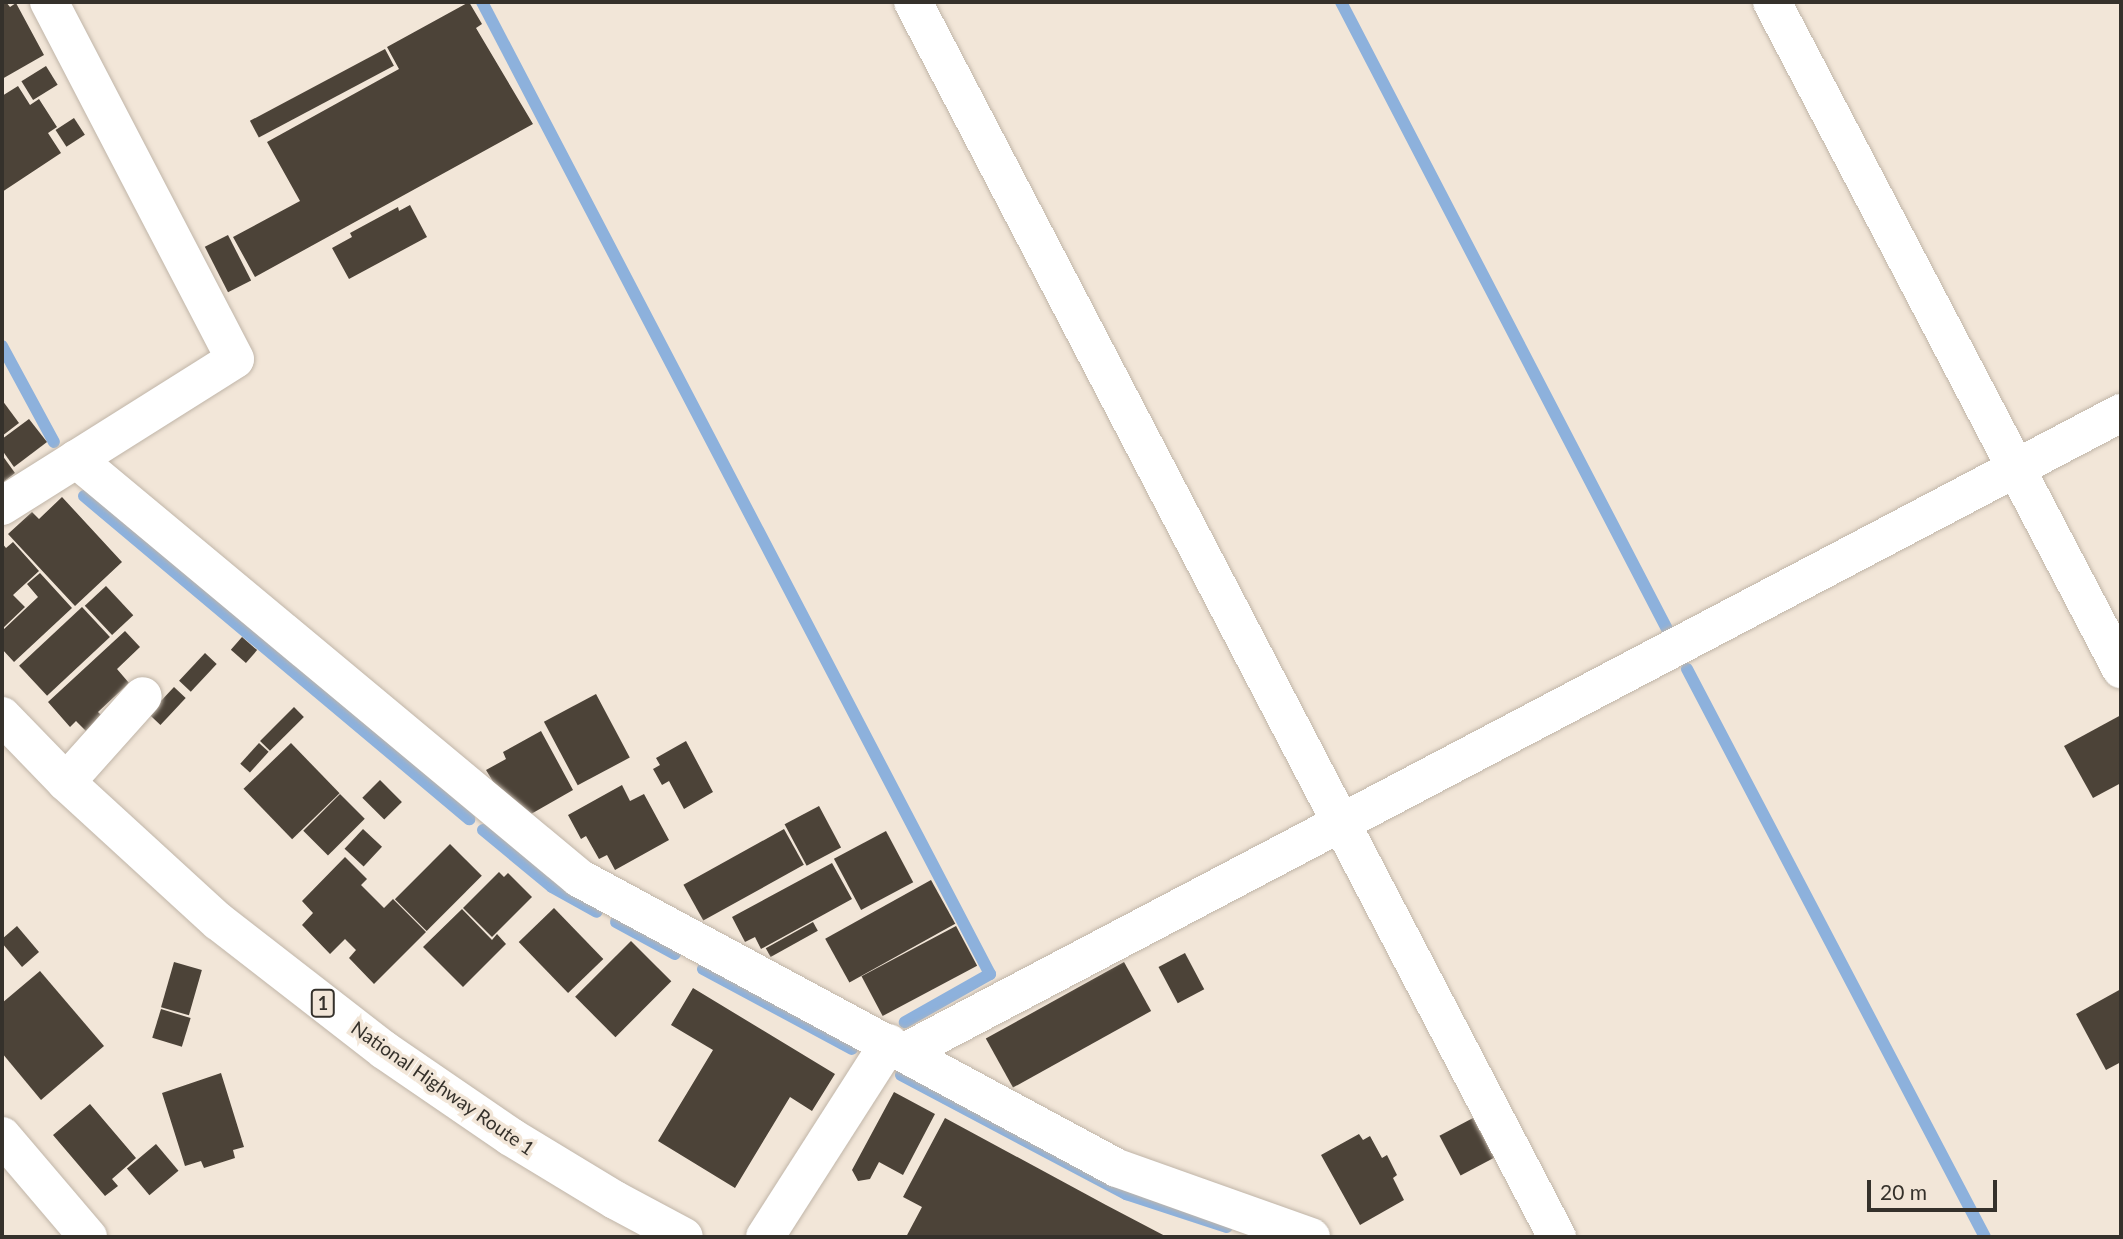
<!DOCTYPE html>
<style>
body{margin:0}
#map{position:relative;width:2123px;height:1239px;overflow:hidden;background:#f2e6d8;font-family:Lato,sans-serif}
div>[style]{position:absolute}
.stream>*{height:12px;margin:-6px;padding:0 6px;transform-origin:6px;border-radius:6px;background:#8db1dc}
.building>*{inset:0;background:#4c4338;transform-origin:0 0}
.roads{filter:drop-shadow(0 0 2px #c0b5a8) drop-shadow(0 0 2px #c0b5a8)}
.minor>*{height:38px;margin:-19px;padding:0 19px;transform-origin:19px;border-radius:19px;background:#fff}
.highway>*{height:38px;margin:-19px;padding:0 19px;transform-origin:19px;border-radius:19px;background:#fff}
span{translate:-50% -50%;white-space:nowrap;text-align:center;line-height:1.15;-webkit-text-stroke:7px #f2e6d8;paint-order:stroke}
.shield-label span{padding:2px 5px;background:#f2e6d8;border:2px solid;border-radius:5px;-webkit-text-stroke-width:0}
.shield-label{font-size:18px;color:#35312b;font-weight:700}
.street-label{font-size:19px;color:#35312b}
.frame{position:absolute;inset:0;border:4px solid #35312b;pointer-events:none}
.scale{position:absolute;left:1867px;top:1180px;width:130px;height:32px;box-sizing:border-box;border:4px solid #35312b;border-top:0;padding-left:9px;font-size:21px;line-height:24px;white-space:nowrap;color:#35312b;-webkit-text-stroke:5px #f2e6d8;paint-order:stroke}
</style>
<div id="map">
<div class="stream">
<div style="left:482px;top:2px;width:1097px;rotate:62.41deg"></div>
<div style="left:990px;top:974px;width:98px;rotate:150.5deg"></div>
<div style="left:1341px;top:2px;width:707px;rotate:62.53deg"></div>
<div style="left:2px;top:346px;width:109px;rotate:61.6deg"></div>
<div style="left:84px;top:496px;width:503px;rotate:40deg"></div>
<div style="left:1687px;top:669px;width:641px;rotate:62.32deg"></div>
<div style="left:483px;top:830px;width:89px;rotate:39.6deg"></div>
<div style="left:552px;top:887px;width:51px;rotate:29.1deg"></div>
<div style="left:616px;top:922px;width:67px;rotate:28.5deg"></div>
<div style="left:703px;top:969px;width:169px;rotate:28.2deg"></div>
<div style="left:901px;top:1075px;width:255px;rotate:27.9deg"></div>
<div style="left:1126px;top:1194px;width:106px;rotate:18.1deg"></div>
</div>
<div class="building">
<div style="clip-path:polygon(6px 2px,10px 7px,16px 3px,44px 55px,2px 79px,2px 4px)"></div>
<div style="clip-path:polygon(469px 2px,482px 24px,476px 28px,533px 124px,255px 277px,233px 237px,300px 201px,267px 142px,399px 69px,387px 47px)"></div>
<div style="left:385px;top:49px;width:19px;height:153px;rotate:62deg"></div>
<div style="left:46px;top:66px;width:22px;height:29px;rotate:58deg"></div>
<div style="clip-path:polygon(18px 86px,30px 105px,39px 99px,57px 127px,48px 133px,61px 153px,2px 192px,2px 96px)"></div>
<div style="left:74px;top:118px;width:20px;height:22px;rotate:57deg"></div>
<div style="clip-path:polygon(410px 205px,427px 237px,349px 279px,332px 248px,352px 237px,350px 233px,398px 207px,399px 211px)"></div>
<div style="left:228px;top:235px;width:51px;height:26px;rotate:63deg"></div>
<div style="clip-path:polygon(2px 400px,19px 423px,2px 436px)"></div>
<div style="clip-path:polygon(29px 419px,47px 442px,14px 467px,2px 450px,2px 439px)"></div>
<div style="clip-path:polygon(2px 455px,15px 473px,2px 483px)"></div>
<div style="clip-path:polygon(62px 497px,122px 562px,75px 606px,8px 534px,32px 512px,39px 519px)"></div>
<div style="clip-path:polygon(13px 542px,39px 571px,13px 595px,25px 607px,2px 629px,2px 543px,6px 548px)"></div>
<div style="clip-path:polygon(40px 573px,72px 608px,14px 662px,2px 649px,2px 631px,38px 597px,27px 584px)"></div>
<div style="left:106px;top:586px;width:40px;height:29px;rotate:47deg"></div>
<div style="left:82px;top:607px;width:41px;height:86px;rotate:47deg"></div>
<div style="clip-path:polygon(125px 631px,140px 647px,117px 669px,129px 683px,98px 712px,102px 716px,86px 731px,76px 721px,70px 727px,48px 702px)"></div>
<div style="left:242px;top:637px;width:20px;height:17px;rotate:41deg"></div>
<div style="left:205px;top:653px;width:16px;height:38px;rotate:43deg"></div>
<div style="left:174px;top:687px;width:16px;height:37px;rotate:43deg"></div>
<div style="left:596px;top:694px;width:72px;height:59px;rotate:62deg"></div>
<div style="left:294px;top:707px;width:14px;height:48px;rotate:45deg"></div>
<div style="clip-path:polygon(2121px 715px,2121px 783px,2093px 798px,2064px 746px)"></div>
<div style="clip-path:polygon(541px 731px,573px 790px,531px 814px,495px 785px,486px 770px,506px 759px,503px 752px)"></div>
<div style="clip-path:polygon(686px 741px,713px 792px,684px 809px,669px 781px,662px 785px,653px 769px,660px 765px,656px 758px)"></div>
<div style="left:259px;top:743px;width:13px;height:28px;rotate:42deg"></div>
<div style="left:291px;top:743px;width:70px;height:66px;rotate:46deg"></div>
<div style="left:380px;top:780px;width:31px;height:25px;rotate:45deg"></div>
<div style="clip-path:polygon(622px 785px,630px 801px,644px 794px,669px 840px,615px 870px,607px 855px,599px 859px,586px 836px,581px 839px,568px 815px)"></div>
<div style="left:340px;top:794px;width:35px;height:52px;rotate:45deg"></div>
<div style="left:819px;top:806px;width:47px;height:39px;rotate:62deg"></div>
<div style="left:363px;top:829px;width:26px;height:27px;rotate:43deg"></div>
<div style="left:784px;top:829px;width:41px;height:115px;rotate:61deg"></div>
<div style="left:886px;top:831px;width:58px;height:59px;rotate:62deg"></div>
<div style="left:450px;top:844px;width:45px;height:78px;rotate:45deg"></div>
<div style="clip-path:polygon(345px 857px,367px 879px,361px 885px,384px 908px,393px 899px,426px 932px,374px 984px,349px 958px,356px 950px,345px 939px,330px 954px,302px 925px,313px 913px,302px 901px)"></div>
<div style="clip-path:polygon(832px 863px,852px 899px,761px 949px,755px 937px,745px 942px,732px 917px)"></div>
<div style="clip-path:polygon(499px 872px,504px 877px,508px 873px,532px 897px,492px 937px,463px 908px)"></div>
<div style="left:931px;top:880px;width:50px;height:121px;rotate:61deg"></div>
<div style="left:554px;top:908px;width:71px;height:49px;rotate:46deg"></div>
<div style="clip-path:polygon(462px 909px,492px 940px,497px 934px,506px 944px,463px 987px,423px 947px)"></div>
<div style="left:813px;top:922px;width:10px;height:54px;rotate:61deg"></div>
<div style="clip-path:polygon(17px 926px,39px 952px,22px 967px,2px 943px,2px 939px)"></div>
<div style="left:956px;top:926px;width:45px;height:107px;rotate:62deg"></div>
<div style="left:631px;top:941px;width:57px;height:79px;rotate:45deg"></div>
<div style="left:1185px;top:953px;width:41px;height:30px;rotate:62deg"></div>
<div style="left:174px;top:962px;width:29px;height:47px;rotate:16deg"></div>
<div style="left:1124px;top:962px;width:56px;height:158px;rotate:61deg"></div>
<div style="clip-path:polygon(40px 971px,104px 1046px,41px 1100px,2px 1053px,2px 1003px)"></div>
<div style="clip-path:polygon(693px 988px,835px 1074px,812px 1111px,790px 1097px,735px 1188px,658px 1141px,713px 1050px,671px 1025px)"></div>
<div style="clip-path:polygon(2121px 989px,2121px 1062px,2106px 1070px,2076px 1014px)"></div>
<div style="left:161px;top:1009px;width:31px;height:30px;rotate:17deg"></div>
<div style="clip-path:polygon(221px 1073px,244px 1147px,233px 1150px,235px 1158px,204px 1168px,201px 1161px,185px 1166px,162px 1093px)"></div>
<div style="clip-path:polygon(894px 1092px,935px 1114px,903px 1175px,879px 1162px,870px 1179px,858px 1181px,852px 1170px)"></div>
<div style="clip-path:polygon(90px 1104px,136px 1158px,112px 1179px,118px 1186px,105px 1196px,53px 1135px)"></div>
<div style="clip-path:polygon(945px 1118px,1106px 1205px,1167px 1237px,906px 1237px,922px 1207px,903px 1197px)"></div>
<div style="left:1473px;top:1118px;width:45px;height:38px;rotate:62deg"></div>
<div style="clip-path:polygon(1359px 1134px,1363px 1140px,1370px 1136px,1382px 1158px,1387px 1155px,1397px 1175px,1393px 1178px,1404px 1200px,1360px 1225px,1321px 1155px)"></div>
<div style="left:156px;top:1144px;width:35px;height:38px;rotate:50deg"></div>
</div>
<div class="roads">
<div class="minor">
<div style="left:913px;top:2px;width:1393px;rotate:62.46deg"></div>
<div style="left:1772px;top:2px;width:753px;rotate:62.38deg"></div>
<div style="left:76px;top:459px;width:655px;rotate:39.79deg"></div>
<div style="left:579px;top:878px;width:611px;rotate:28.33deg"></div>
<div style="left:1117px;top:1168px;width:206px;rotate:19.6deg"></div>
<div style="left:2px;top:506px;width:275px;rotate:-32.2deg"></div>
<div style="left:235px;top:359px;width:403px;rotate:-117.5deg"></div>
<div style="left:66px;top:782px;width:115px;rotate:-48.2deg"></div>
<div style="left:905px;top:1052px;width:1374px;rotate:-27.72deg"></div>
<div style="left:2px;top:1136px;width:133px;rotate:49.6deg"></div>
<div style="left:765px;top:1237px;width:230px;rotate:-57.4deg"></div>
</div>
<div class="highway">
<div style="left:2px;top:716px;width:92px;rotate:45.9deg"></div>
<div style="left:66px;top:782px;width:207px;rotate:42.5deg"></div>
<div style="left:219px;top:922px;width:209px;rotate:37.8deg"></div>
<div style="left:384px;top:1050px;width:154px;rotate:34.4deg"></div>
<div style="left:511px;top:1137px;width:122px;rotate:31.2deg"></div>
<div style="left:615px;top:1200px;width:78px;rotate:28.2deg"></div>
</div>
</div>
<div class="shield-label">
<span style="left:323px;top:1003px">1</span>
</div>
<div class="street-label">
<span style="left:443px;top:1088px;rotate:35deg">National Highway Route 1</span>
</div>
<div class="frame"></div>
<div class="scale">20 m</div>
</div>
